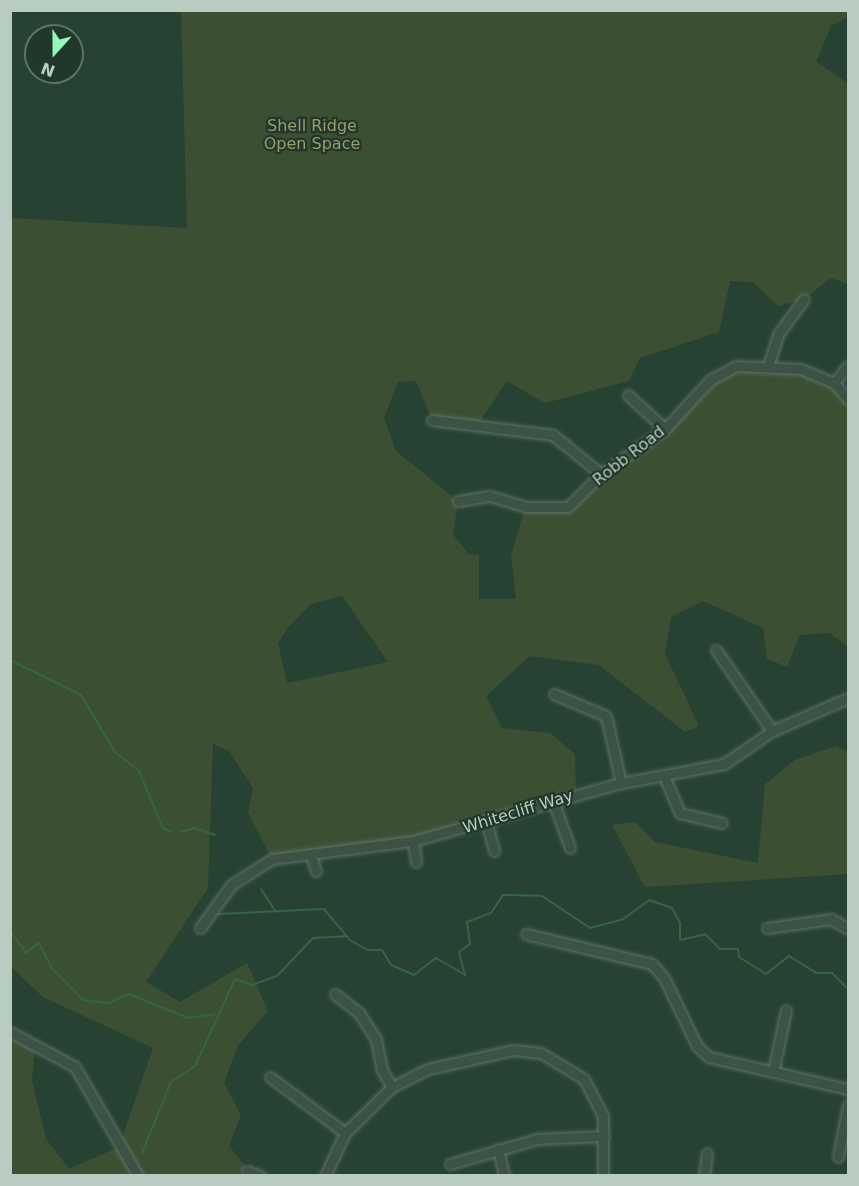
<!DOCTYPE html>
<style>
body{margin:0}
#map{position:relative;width:859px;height:1186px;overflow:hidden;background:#274232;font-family:"DejaVu Sans",sans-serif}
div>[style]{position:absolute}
.green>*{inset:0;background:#3b5033}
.stream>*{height:2px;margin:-1px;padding:0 1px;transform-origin:1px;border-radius:1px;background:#366349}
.roads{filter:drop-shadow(0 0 2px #5c7265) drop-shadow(0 0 2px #5c7265)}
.minor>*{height:9px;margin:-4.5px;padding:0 4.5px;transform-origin:4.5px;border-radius:4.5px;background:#3b5244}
span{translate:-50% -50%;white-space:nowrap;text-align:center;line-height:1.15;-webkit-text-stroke:4.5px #203729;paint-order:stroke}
.park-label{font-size:16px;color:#9b9d70}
.street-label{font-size:16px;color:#b8ccc1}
.frame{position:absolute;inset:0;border:12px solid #b8ccc1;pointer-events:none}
.north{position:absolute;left:24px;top:24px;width:60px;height:60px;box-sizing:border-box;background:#203729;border:2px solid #5d7366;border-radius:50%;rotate:201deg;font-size:16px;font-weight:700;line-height:24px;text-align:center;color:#b8ccc1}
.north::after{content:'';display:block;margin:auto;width:21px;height:27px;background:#92f8bd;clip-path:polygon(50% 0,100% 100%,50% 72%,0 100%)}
</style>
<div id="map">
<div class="green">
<div style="clip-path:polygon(evenodd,181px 11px,848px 11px,848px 17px,831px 26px,816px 62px,848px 83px,848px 284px,831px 278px,804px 299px,778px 306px,753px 282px,730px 281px,719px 332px,640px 358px,629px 381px,545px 403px,507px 381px,478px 424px,432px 420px,416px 381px,398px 382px,384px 418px,396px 451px,458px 501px,453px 535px,469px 554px,479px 555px,479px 599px,516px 599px,511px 556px,525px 507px,568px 507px,601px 474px,665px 429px,710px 380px,736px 366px,769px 363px,834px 383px,848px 399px,848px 647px,830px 633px,800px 635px,787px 667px,767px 659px,763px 628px,703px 601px,671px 617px,665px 654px,699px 726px,685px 732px,599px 665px,530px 656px,486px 696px,502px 728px,550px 733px,575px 754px,576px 795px,413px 841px,272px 859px,248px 813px,253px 788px,229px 751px,213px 744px,208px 888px,146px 982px,180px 1002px,247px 963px,268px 1011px,238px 1045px,224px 1083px,241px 1115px,229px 1146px,247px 1168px,237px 1175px,11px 1175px,11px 1032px,35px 1043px,32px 1080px,46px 1139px,69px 1169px,119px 1147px,153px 1048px,43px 997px,11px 967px,11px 218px,187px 228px,181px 11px,342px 596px,388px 662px,287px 683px,278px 643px,288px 628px,311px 604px,342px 596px)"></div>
<div style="clip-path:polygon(836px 746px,848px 752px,848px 874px,645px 887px,612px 825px,635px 822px,655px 842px,758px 863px,765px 784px,795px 760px)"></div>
</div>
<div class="stream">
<div style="left:10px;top:660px;width:79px;rotate:26.2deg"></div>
<div style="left:81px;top:695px;width:66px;rotate:59.2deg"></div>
<div style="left:115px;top:752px;width:31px;rotate:38deg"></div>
<div style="left:139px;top:771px;width:62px;rotate:67.2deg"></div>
<div style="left:163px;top:828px;width:10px;rotate:24deg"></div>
<div style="left:181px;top:832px;width:14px;rotate:-17deg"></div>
<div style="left:194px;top:828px;width:22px;rotate:18deg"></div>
<div style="left:261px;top:889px;width:27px;rotate:57deg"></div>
<div style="left:218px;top:914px;width:106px;rotate:-2.7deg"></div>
<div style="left:324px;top:909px;width:40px;rotate:50deg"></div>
<div style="left:350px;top:940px;width:20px;rotate:30deg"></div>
<div style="left:367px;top:950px;width:15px"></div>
<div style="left:382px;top:950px;width:17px;rotate:59deg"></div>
<div style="left:391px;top:965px;width:25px;rotate:23deg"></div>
<div style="left:414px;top:975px;width:28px;rotate:-38deg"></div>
<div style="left:436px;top:958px;width:34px;rotate:30deg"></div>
<div style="left:465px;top:975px;width:24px;rotate:-105deg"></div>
<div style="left:459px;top:952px;width:14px;rotate:-36deg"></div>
<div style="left:470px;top:944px;width:22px;rotate:-98deg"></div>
<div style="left:467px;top:922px;width:26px;rotate:-21deg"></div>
<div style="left:491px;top:913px;width:22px;rotate:-56deg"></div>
<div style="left:503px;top:895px;width:39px;rotate:1deg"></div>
<div style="left:542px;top:896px;width:58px;rotate:33.7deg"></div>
<div style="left:590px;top:928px;width:34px;rotate:-15deg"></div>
<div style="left:623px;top:919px;width:32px;rotate:-36deg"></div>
<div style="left:649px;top:900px;width:24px;rotate:19deg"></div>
<div style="left:672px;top:908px;width:17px;rotate:62deg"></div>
<div style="left:680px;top:923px;width:17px;rotate:90deg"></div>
<div style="left:680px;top:940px;width:26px;rotate:-13deg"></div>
<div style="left:705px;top:934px;width:21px;rotate:45deg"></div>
<div style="left:720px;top:949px;width:18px"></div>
<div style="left:738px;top:949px;width:8px;rotate:83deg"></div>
<div style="left:739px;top:957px;width:32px;rotate:32deg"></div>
<div style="left:766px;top:974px;width:29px;rotate:-38deg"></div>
<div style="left:789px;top:956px;width:32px;rotate:32deg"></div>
<div style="left:816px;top:973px;width:16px"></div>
<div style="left:832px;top:973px;width:23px;rotate:45deg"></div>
<div style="left:10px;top:931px;width:27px;rotate:54deg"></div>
<div style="left:26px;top:953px;width:16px;rotate:-38deg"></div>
<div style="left:39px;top:943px;width:27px;rotate:63deg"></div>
<div style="left:51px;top:967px;width:46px;rotate:45.9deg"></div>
<div style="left:83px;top:1000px;width:26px;rotate:7deg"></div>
<div style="left:109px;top:1003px;width:22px;rotate:-24deg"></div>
<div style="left:129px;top:994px;width:64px;rotate:22.1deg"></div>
<div style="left:188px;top:1018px;width:27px;rotate:-8deg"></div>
<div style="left:142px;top:1153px;width:77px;rotate:-67.8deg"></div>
<div style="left:171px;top:1082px;width:29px;rotate:-34deg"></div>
<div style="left:195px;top:1066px;width:96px;rotate:-65.3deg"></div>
<div style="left:235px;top:979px;width:18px;rotate:19deg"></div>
<div style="left:252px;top:985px;width:27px;rotate:-20deg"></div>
<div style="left:277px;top:976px;width:52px;rotate:-46.5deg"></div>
<div style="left:313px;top:938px;width:33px;rotate:-3deg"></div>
</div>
<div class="roads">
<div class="minor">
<div style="left:769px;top:363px;width:32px;rotate:-72deg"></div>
<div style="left:779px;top:333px;width:42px;rotate:-53.7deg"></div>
<div style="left:834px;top:383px;width:22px;rotate:-51deg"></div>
<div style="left:628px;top:395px;width:50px;rotate:42.6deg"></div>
<div style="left:432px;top:420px;width:122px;rotate:7.1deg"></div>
<div style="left:553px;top:435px;width:62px;rotate:39.1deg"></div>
<div style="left:458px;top:501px;width:32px;rotate:-9deg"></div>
<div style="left:490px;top:496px;width:37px;rotate:17deg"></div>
<div style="left:525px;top:507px;width:43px"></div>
<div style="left:568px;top:507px;width:47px;rotate:-45deg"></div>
<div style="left:601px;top:474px;width:78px;rotate:-35.1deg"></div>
<div style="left:665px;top:429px;width:67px;rotate:-47.4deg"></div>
<div style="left:710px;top:380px;width:30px;rotate:-28deg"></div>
<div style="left:736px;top:366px;width:65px;rotate:2.6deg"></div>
<div style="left:801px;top:369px;width:36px;rotate:23deg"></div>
<div style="left:834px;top:383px;width:21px;rotate:49deg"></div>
<div style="left:716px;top:650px;width:98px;rotate:55.3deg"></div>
<div style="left:554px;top:694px;width:56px;rotate:22.9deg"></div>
<div style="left:606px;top:716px;width:69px;rotate:77.4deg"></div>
<div style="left:665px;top:778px;width:38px;rotate:67deg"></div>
<div style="left:680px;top:813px;width:43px;rotate:13.4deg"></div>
<div style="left:553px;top:801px;width:50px;rotate:70.1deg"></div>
<div style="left:487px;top:824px;width:28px;rotate:75deg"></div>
<div style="left:413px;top:841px;width:21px;rotate:82deg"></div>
<div style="left:311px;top:855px;width:17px;rotate:73deg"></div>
<div style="left:200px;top:928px;width:53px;rotate:-54.2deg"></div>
<div style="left:231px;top:885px;width:49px;rotate:-32.4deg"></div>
<div style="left:272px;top:859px;width:142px;rotate:-7.3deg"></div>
<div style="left:413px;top:841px;width:216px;rotate:-15.6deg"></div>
<div style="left:621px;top:783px;width:105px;rotate:-10.5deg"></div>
<div style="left:724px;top:764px;width:58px;rotate:-34.5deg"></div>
<div style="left:772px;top:731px;width:83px;rotate:-23.5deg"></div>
<div style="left:767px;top:928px;width:65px;rotate:-8deg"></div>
<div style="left:831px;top:919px;width:20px;rotate:30deg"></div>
<div style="left:526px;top:934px;width:130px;rotate:13.4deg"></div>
<div style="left:652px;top:964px;width:18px;rotate:49deg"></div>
<div style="left:664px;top:978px;width:76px;rotate:64.1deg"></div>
<div style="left:697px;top:1046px;width:16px;rotate:43deg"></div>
<div style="left:709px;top:1057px;width:143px;rotate:13deg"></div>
<div style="left:335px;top:994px;width:31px;rotate:38deg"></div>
<div style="left:359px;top:1013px;width:31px;rotate:57deg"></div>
<div style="left:376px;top:1039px;width:32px;rotate:79deg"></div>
<div style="left:382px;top:1070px;width:20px;rotate:60deg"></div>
<div style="left:10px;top:1032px;width:74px;rotate:28.3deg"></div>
<div style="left:75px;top:1067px;width:126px;rotate:60deg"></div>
<div style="left:773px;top:1072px;width:63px;rotate:-78.2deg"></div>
<div style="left:270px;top:1077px;width:94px;rotate:36.7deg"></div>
<div style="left:498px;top:1149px;width:28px;rotate:77deg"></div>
<div style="left:838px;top:1157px;width:53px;rotate:-79.1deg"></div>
<div style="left:450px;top:1164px;width:91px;rotate:-16deg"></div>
<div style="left:537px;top:1139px;width:67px;rotate:-2.6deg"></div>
<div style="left:247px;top:1171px;width:15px;rotate:20deg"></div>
<div style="left:325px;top:1176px;width:47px;rotate:-65.1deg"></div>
<div style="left:345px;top:1133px;width:66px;rotate:-44.4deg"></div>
<div style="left:392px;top:1087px;width:40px;rotate:-26.6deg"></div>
<div style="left:428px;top:1069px;width:87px;rotate:-12.6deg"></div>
<div style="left:513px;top:1050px;width:28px;rotate:6deg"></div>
<div style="left:541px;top:1053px;width:50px;rotate:31.2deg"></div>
<div style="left:584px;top:1079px;width:42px;rotate:62.8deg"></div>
<div style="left:603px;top:1116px;width:60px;rotate:90deg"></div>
<div style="left:704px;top:1176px;width:23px;rotate:-83deg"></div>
</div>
</div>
<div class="park-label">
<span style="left:312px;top:135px">Shell Ridge<br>Open Space</span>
</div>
<div class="street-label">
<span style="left:629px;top:456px;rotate:-38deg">Robb Road</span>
<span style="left:518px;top:812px;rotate:-17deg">Whitecliff Way</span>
</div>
<div class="frame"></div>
<div class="north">N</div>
</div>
